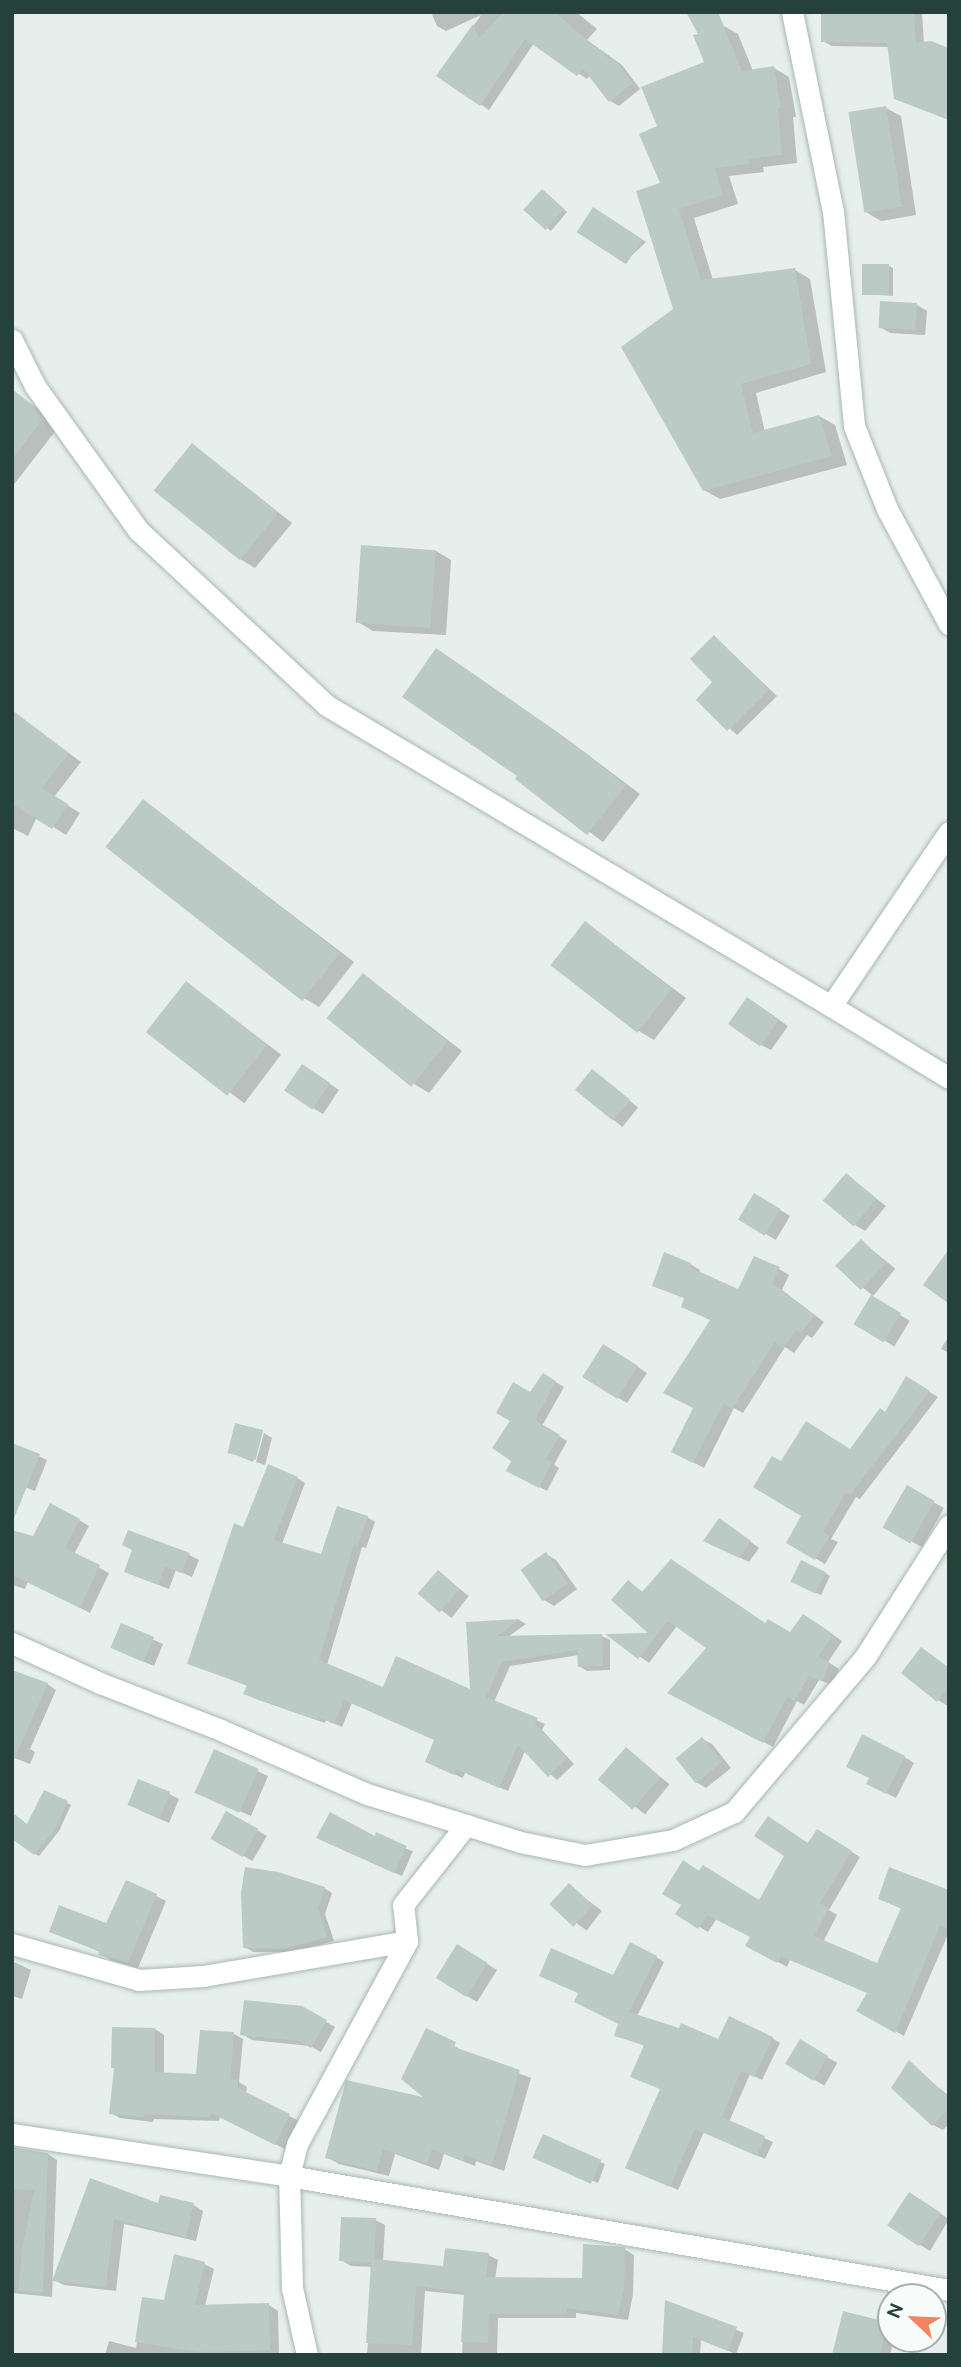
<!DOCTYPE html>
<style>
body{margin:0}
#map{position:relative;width:961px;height:2367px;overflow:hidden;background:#e6efeb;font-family:Ubuntu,sans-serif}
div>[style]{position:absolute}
.shadow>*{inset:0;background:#0003;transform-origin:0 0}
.building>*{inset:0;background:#bbcac4;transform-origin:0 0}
.roads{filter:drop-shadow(0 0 2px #a8b8b2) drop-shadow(0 0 2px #a8b8b2)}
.minor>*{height:21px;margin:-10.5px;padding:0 10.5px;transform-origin:10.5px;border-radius:10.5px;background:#fff}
.tertiary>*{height:21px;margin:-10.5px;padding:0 10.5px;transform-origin:10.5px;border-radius:10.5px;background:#fff}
span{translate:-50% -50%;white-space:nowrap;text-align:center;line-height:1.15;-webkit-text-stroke:5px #f7fbf9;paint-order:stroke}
.frame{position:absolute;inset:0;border:14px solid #24423a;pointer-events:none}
.north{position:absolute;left:877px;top:2283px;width:70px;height:70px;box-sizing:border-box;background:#f7fbf9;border:2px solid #a3b1ad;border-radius:50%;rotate:293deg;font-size:19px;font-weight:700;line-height:28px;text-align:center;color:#24423a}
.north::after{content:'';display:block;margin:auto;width:24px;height:32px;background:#f4845f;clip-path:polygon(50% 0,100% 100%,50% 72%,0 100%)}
</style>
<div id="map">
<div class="shadow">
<div style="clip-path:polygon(431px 12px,576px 12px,597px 29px,587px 40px,622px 65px,640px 89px,619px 106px,610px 101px,590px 75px,587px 79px,534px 43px,489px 110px,439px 76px,481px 15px,446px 31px,437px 26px)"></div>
<div style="clip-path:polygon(823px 12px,922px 12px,924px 44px,949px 120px,895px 98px,889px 47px,832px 46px,823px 41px)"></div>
<div style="clip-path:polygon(722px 25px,738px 34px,753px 71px,774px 68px,789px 77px,796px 117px,793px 117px,797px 163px,763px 167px,764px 172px,729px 176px,738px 204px,694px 218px,713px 280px,795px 270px,810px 279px,826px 372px,756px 393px,765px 432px,819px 416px,835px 425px,847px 465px,720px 499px,704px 490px,676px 310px,659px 127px,706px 63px)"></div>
<div style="clip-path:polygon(886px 108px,901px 116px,916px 215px,881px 221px,866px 212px)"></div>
<div style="clip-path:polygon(547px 194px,567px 212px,551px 231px,526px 211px)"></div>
<div style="clip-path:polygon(593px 209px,646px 242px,626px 261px,622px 259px)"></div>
<div style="clip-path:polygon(889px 266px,893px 268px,893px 296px,864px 294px)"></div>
<div style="clip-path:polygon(917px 305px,927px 311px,925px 335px,890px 333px,880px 327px)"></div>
<div style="clip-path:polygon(12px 391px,47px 415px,57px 429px,12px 487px)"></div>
<div style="clip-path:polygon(193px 445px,292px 523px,255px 568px,240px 559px)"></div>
<div style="clip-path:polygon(436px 551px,451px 560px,446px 635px,373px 631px,358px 622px)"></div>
<div style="clip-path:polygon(715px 637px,777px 696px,737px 735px,698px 700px,715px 682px)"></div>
<div style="clip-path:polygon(451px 659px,571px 742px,640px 794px,603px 842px,517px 778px,519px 776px)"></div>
<div style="clip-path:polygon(12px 711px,81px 762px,54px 797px,80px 813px,66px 835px,37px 817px,28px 836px,12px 828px)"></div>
<div style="clip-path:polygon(144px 802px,354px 962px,319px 1007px,304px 998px)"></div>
<div style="clip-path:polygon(586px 923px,686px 998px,654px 1040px,639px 1031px)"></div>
<div style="clip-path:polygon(364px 975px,462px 1051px,429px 1093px,414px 1084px)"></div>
<div style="left:186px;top:983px;width:119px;height:61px;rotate:37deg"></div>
<div style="clip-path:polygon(758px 1005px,788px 1026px,771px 1050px,761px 1045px)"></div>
<div style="left:593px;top:1071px;width:58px;height:25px;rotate:39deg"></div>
<div style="clip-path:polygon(312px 1072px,339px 1090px,323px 1114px,313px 1108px)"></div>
<div style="clip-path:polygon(846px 1175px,886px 1206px,865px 1231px,855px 1225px)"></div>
<div style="left:755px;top:1195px;width:41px;height:28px;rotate:31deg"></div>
<div style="left:861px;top:1241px;width:44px;height:35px;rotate:39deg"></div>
<div style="clip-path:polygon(690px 1264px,700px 1270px,699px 1273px,739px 1291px,779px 1269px,789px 1275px,782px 1290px,824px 1322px,812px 1338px,807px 1335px,794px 1353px,785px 1347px,743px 1413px,734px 1408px,704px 1468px,683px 1457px,712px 1320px,686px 1299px,654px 1285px)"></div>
<div style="left:872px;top:1298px;width:44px;height:30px;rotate:31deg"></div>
<div style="clip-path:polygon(949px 1336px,949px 1353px,941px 1349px)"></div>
<div style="clip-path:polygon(614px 1351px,647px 1373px,627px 1403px,584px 1377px)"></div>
<div style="clip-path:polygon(544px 1375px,564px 1387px,542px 1426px,567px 1441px,554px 1465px,559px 1468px,547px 1491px,509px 1470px,531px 1394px)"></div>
<div style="clip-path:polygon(907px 1379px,938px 1397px,860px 1499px,856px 1497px,831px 1539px,838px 1542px,825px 1564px,788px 1542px,850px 1451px,886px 1414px)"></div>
<div style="clip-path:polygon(261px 1432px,253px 1462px,229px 1452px)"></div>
<div style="clip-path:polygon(264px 1433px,272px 1438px,265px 1465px,256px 1462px)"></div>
<div style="clip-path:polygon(12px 1444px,47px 1460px,35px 1491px,12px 1482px)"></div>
<div style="clip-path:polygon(297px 1478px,305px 1483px,282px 1544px,323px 1556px,367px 1517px,375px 1522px,366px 1548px,362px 1547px,327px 1665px,384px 1689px,472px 1692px,467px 1624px,519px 1620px,526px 1624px,508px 1637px,602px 1636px,610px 1640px,610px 1670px,587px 1671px,579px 1666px,579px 1655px,510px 1666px,494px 1702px,545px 1724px,542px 1730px,574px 1764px,557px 1780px,525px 1751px,508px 1791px,465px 1773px,463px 1778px,435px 1766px,436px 1740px,352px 1703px,342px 1727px,326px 1720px,325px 1723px,253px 1698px,248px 1686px,197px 1667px,243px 1529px)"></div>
<div style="left:908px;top:1488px;width:41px;height:45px;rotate:29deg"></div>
<div style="clip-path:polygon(79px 1520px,89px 1526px,74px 1554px,109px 1573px,90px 1613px,28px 1581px,25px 1589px,12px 1585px,12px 1532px,34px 1538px)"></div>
<div style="clip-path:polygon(729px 1526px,759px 1548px,749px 1562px,715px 1546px)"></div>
<div style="clip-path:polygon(134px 1550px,189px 1555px,199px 1560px,192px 1577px,176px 1570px,169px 1589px,126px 1572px)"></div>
<div style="clip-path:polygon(546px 1554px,556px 1560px,577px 1589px,554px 1606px,544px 1600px)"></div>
<div style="left:438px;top:1572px;width:39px;height:28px;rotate:38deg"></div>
<div style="clip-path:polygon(825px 1573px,830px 1576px,821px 1595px,797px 1584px)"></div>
<div style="clip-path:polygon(629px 1582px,644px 1593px,766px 1624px,790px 1634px,813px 1621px,842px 1641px,828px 1662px,839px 1669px,832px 1685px,819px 1680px,804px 1705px,797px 1701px,773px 1747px,679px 1698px,708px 1647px,677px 1626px,649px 1663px,610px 1636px,653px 1635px)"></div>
<div style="clip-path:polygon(122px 1626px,163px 1644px,154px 1666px,123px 1653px)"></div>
<div style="clip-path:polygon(922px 1649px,949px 1668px,948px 1706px,938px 1700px)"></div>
<div style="clip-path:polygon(47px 1684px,56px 1690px,30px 1749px,35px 1752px,30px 1764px,12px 1757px)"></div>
<div style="clip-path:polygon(702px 1739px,712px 1744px,731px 1768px,706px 1788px,696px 1782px)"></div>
<div style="left:626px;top:1749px;width:56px;height:39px;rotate:39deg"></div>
<div style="clip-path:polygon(215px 1752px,268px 1776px,251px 1816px,207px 1797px)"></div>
<div style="clip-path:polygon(904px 1757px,914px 1763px,896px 1798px,878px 1789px)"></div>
<div style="clip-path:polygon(45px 1792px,71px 1805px,59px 1831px,39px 1856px,35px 1854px,28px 1826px)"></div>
<div style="clip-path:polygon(169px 1794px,179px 1799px,169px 1823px,139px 1810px)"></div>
<div style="left:227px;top:1813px;width:46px;height:29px;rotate:30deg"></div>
<div style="clip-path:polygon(817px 1831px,860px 1857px,829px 1910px,837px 1915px,823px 1942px,878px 1965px,902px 1909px,880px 1899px,949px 1891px,949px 1932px,904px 2036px,859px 2010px,868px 1993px,790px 1960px,787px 1967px,748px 1945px,752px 1937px,717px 1918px,708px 1932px,678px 1914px,700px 1872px,760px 1903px)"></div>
<div style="clip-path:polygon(375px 1839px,413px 1851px,402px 1876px,325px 1841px)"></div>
<div style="left:569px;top:1886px;width:41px;height:25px;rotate:37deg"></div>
<div style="clip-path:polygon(324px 1888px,332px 1893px,325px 1914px,334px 1941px,294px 1952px,253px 1952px,245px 1947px)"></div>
<div style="clip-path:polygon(156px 1896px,166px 1901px,138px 1968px,110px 1960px,100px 1952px,51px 1931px,107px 1925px)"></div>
<div style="clip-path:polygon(468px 1952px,497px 1970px,477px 2002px,467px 1996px)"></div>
<div style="clip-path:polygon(656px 1957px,664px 1962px,637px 2016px,719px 2041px,772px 2038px,780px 2043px,762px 2080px,750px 2074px,729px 2122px,773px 2142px,765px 2159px,704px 2132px,678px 2190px,636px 2171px,662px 2089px,645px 2046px,616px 2035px,620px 2024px,614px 1977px)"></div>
<div style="clip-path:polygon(12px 1961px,31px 1970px,22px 1999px,12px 1996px)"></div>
<div style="clip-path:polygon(302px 2008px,335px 2027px,321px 2052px,310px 2046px,252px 2040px,242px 2034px)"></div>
<div style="clip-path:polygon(155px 2029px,164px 2035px,164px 2074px,198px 2076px,234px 2034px,243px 2039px,239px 2082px,247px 2087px,246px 2094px,299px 2121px,285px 2149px,220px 2117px,219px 2121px,154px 2119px,153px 2122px,120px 2118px,111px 2113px,116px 2069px,113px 2067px)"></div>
<div style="clip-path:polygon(427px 2030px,466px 2053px,531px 2078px,504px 2171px,476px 2161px,475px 2166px,444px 2154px,439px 2170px,395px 2154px,389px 2176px,339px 2164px,327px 2157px,430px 2101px)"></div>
<div style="left:801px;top:2042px;width:42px;height:26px;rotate:30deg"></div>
<div style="clip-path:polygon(909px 2063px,949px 2096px,949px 2124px,943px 2130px,933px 2125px)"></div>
<div style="clip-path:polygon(12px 2148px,48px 2154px,57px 2160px,52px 2297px,12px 2293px)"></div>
<div style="clip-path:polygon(540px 2159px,600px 2162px,605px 2164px,598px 2183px)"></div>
<div style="clip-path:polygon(91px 2180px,159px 2205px,193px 2205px,203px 2211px,196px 2241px,124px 2224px,116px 2291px,64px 2285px,54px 2280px)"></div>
<div style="clip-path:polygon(919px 2200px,949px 2219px,930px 2251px,890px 2226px)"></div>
<div style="clip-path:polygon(375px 2220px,385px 2225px,383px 2262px,444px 2268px,488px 2255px,498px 2260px,495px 2279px,584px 2280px,624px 2249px,634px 2255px,633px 2294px,628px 2320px,576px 2313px,576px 2318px,498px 2318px,497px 2355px,462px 2355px,465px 2295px,425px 2291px,421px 2355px,367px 2355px,373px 2267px,351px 2266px,341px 2260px)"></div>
<div style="clip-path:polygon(204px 2264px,214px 2269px,205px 2306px,269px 2305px,278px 2311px,279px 2355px,105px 2355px,109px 2341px,136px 2348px,144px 2299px,165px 2302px)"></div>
<div style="clip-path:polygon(667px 2302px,744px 2333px,736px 2354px,701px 2340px,700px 2355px,663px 2355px)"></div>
<div style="clip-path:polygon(844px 2313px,891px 2326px,891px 2339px,894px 2339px,890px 2355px,834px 2355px)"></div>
</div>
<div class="building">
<div style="clip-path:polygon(504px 12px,554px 12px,611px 60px,613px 58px,633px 83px,609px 102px,583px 69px,577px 76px,525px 39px,480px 106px,436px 76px,473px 24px,479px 38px)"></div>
<div style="clip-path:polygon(686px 12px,718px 12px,742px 71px,774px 66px,781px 108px,778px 109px,782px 155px,748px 159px,749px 164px,715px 168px,723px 195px,679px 209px,701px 280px,795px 268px,811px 364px,741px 384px,753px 433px,819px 415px,832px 456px,703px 491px,621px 347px,673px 309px,636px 191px,660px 183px,639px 134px,657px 126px,641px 87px,704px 62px,693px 35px,698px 34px)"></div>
<div style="clip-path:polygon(821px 12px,914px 12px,916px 43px,931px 41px,949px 48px,949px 120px,894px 99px,887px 43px,821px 42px)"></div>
<div style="left:886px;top:106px;width:102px;height:38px;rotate:81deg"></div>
<div style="left:542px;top:189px;width:30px;height:28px;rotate:42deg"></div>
<div style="left:593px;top:207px;width:59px;height:30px;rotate:33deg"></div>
<div style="left:862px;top:264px;width:27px;height:31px"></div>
<div style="left:880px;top:301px;width:37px;height:27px;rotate:3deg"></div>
<div style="clip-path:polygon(12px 389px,32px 405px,43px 419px,12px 459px)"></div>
<div style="left:192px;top:443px;width:111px;height:61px;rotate:39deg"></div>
<div style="left:361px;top:545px;width:75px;height:78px;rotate:4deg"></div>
<div style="clip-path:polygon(714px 635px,769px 690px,727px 731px,696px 700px,712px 682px,690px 659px)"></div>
<div style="clip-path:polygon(436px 648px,556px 731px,626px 785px,587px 835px,515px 779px,517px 776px,402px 697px)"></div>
<div style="clip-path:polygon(12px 710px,69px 753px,42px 788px,68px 804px,52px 829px,12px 804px)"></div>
<div style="left:143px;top:799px;width:250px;height:61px;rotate:38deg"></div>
<div style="left:585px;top:921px;width:110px;height:56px;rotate:38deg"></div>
<div style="left:363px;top:973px;width:109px;height:58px;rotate:39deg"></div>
<div style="left:186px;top:981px;width:103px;height:65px;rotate:38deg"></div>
<div style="left:747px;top:997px;width:39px;height:33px;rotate:35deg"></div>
<div style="left:302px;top:1064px;width:34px;height:32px;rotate:34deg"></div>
<div style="left:592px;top:1069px;width:49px;height:27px;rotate:39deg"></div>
<div style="left:846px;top:1173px;width:40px;height:36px;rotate:40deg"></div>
<div style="left:754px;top:1193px;width:31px;height:31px;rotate:31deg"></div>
<div style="left:861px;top:1239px;width:35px;height:37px;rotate:44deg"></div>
<div style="clip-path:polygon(949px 1249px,949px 1304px,923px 1285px)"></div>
<div style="clip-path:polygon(664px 1252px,691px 1263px,689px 1267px,738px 1289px,754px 1256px,780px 1267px,772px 1283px,815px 1315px,801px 1333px,796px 1330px,783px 1348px,775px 1342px,732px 1409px,724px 1403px,693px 1463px,671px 1452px,693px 1408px,663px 1393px,710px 1320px,681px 1307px,684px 1298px,652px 1286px)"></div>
<div style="left:871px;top:1295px;width:35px;height:34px;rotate:31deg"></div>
<div style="left:603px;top:1344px;width:41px;height:39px;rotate:32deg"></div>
<div style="clip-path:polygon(543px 1373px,556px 1381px,535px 1420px,560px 1435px,546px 1459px,552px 1462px,539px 1488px,506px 1471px,511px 1461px,492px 1448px,510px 1421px,496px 1413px,513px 1382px,530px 1392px)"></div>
<div style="clip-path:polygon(906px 1376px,930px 1391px,850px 1495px,846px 1492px,823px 1532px,830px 1536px,815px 1560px,786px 1543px,801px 1516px,753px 1487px,772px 1456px,781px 1461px,806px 1421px,850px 1449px,880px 1408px,885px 1412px)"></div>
<div style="left:235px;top:1423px;width:29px;height:31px;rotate:14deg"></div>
<div style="clip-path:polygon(12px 1443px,40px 1454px,13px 1521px,12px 1521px)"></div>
<div style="clip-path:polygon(268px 1464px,298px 1477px,274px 1540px,321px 1554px,337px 1506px,368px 1516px,358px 1545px,354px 1544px,319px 1660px,383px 1687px,396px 1656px,470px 1689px,466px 1622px,520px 1619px,497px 1636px,602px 1634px,603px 1666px,578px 1667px,577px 1650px,502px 1662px,486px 1697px,538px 1718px,535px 1724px,567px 1758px,548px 1777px,518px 1745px,499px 1788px,456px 1769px,454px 1775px,425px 1762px,434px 1740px,344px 1700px,334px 1724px,318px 1717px,316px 1720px,243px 1694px,247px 1685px,187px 1664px,234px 1523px,243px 1527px)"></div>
<div style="left:907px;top:1485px;width:32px;height:49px;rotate:30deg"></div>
<div style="clip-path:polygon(50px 1503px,80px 1519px,65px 1548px,100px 1565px,80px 1608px,12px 1575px,12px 1530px,33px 1536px)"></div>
<div style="clip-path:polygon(719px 1518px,751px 1541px,739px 1558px,703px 1541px)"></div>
<div style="clip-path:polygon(128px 1530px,190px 1553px,181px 1573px,165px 1566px,158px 1585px,124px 1572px,132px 1550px,122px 1545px)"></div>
<div style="left:546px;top:1552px;width:38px;height:31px;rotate:55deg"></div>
<div style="clip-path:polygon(671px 1559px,765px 1623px,768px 1619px,790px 1632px,803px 1614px,833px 1634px,818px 1657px,830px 1662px,822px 1681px,809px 1676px,794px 1701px,787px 1697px,763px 1743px,667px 1693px,706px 1648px,668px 1621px,638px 1659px,605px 1634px,648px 1633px,611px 1600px,628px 1580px,642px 1592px)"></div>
<div style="left:801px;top:1560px;width:28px;height:24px;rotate:26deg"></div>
<div style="left:438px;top:1570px;width:29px;height:31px;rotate:41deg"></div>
<div style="left:121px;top:1623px;width:36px;height:27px;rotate:23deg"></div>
<div style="clip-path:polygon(921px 1647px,949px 1668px,949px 1687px,937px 1702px,901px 1673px)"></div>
<div style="clip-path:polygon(12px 1670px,48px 1683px,13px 1762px,12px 1762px)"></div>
<div style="clip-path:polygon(862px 1734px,905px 1756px,886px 1794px,866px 1784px,869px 1778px,846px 1767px)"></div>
<div style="left:702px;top:1737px;width:32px;height:34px;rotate:51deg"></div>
<div style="left:626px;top:1747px;width:46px;height:43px;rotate:41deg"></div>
<div style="left:214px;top:1749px;width:49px;height:48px;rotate:24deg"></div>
<div style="left:138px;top:1779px;width:35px;height:28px;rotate:22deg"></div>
<div style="clip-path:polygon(44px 1790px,68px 1801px,55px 1829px,34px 1855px,12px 1839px,12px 1812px,27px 1824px)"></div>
<div style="left:226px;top:1811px;width:37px;height:32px;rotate:29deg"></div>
<div style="clip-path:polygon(330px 1812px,375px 1836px,376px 1832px,407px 1846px,394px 1873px,316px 1838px)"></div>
<div style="clip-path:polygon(768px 1816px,808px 1843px,817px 1829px,852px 1851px,820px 1903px,829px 1908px,814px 1936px,877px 1963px,901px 1908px,878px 1899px,889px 1867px,949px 1890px,949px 1930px,940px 1926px,895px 2033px,856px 2011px,867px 1993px,781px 1956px,777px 1963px,745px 1946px,750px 1937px,707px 1915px,698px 1929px,675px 1914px,681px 1905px,662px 1894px,683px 1860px,699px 1871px,703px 1865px,759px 1900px,784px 1856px,754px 1836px)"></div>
<div style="clip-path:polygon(245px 1867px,278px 1872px,325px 1887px,318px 1908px,327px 1937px,284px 1949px,243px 1948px,241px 1893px)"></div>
<div style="clip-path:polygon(126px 1880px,157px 1894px,128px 1963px,98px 1955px,99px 1951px,49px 1932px,59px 1905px,106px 1923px)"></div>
<div style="left:569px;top:1883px;width:33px;height:29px;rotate:43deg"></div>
<div style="clip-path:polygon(630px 1942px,657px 1956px,629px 2012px,679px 2028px,681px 2023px,718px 2039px,729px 2016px,773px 2037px,754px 2077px,741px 2071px,722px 2117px,765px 2136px,757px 2156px,695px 2129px,670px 2187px,625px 2168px,660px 2089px,630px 2077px,644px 2045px,614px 2036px,618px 2024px,574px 2002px,578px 1993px,539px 1976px,551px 1948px,613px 1975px)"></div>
<div style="left:457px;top:1944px;width:36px;height:40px;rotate:32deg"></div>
<div style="clip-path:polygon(244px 2000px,302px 2006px,327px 2020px,311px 2048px,299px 2041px,240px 2035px)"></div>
<div style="clip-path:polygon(112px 2027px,155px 2028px,155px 2072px,196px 2074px,200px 2030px,234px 2032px,230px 2079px,238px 2080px,238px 2088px,290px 2114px,275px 2145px,211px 2113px,210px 2117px,144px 2114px,144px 2117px,109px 2114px,114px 2068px,111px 2068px)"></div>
<div style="clip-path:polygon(426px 2028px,456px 2042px,454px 2047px,520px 2070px,492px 2165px,465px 2155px,463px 2161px,432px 2149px,427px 2164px,383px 2149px,377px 2171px,325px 2158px,346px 2080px,423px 2097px,401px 2079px)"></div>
<div style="left:800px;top:2039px;width:33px;height:29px;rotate:31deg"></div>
<div style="clip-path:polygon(909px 2060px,949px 2098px,949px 2108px,932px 2126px,891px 2088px)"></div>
<div style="left:543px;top:2134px;width:64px;height:26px;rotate:24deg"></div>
<div style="clip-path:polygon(12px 2147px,48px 2153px,43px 2293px,18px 2291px,22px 2250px,34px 2190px,12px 2189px)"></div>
<div style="clip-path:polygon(90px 2178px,158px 2203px,160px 2195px,194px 2203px,186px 2237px,114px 2219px,106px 2287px,52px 2281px)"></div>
<div style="left:909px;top:2192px;width:38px;height:40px;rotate:33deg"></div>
<div style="clip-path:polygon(341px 2217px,376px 2218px,374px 2259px,443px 2266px,445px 2248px,489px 2253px,486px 2277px,582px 2278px,583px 2244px,625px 2247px,624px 2288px,618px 2315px,567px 2308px,567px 2314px,489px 2314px,488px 2343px,461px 2342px,464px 2292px,416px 2286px,412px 2345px,366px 2343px,371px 2262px,339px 2261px)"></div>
<div style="clip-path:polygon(174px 2254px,205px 2262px,195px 2305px,269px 2303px,270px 2350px,197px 2352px,135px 2342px,142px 2297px,164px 2300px)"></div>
<div style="clip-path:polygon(665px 2300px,737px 2327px,728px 2351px,693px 2337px,692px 2355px,662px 2355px)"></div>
<div style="clip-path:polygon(843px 2311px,887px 2322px,880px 2355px,832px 2355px)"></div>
</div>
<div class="roads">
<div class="minor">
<div style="left:12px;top:340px;width:51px;rotate:63.4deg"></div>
<div style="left:35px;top:386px;width:177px;rotate:54.4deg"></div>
<div style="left:138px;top:530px;width:257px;rotate:42.9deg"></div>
<div style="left:326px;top:705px;width:588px;rotate:30.8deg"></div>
<div style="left:831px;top:1006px;width:210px;rotate:-55.9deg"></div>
<div style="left:831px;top:1006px;width:138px;rotate:31.4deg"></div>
<div style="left:12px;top:1643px;width:97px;rotate:24.4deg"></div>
<div style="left:100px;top:1683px;width:130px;rotate:21.2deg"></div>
<div style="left:221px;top:1730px;width:159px;rotate:23.7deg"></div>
<div style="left:367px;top:1794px;width:160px;rotate:17.4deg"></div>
<div style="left:520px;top:1842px;width:66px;rotate:11.3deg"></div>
<div style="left:585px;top:1855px;width:89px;rotate:-9.7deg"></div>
<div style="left:673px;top:1840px;width:67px;rotate:-24.7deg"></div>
<div style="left:734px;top:1812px;width:203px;rotate:-49.8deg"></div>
<div style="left:865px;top:1657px;width:156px;rotate:-57.5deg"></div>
<div style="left:12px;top:1944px;width:132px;rotate:15.8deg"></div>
<div style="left:139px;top:1980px;width:64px;rotate:-3.6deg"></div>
<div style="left:203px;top:1976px;width:207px;rotate:-9.7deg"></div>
<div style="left:12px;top:2134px;width:280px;rotate:8.6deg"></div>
<div style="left:289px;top:2176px;width:670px;rotate:9.8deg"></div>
<div style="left:307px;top:2355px;width:69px;rotate:-102.6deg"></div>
<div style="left:292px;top:2288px;width:112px;rotate:-91.5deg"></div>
<div style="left:289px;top:2176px;width:33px;rotate:-76deg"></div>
<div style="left:297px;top:2144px;width:231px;rotate:-61.5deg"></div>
<div style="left:407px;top:1941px;width:36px;rotate:-96deg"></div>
<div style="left:403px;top:1905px;width:102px;rotate:-51.8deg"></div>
</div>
<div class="tertiary">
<div style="left:792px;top:12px;width:203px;rotate:78.4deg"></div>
<div style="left:833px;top:211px;width:216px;rotate:84.4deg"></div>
<div style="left:854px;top:426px;width:89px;rotate:68.3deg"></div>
<div style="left:887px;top:509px;width:131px;rotate:61.7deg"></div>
</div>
</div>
<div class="frame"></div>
<div class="north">N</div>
</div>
